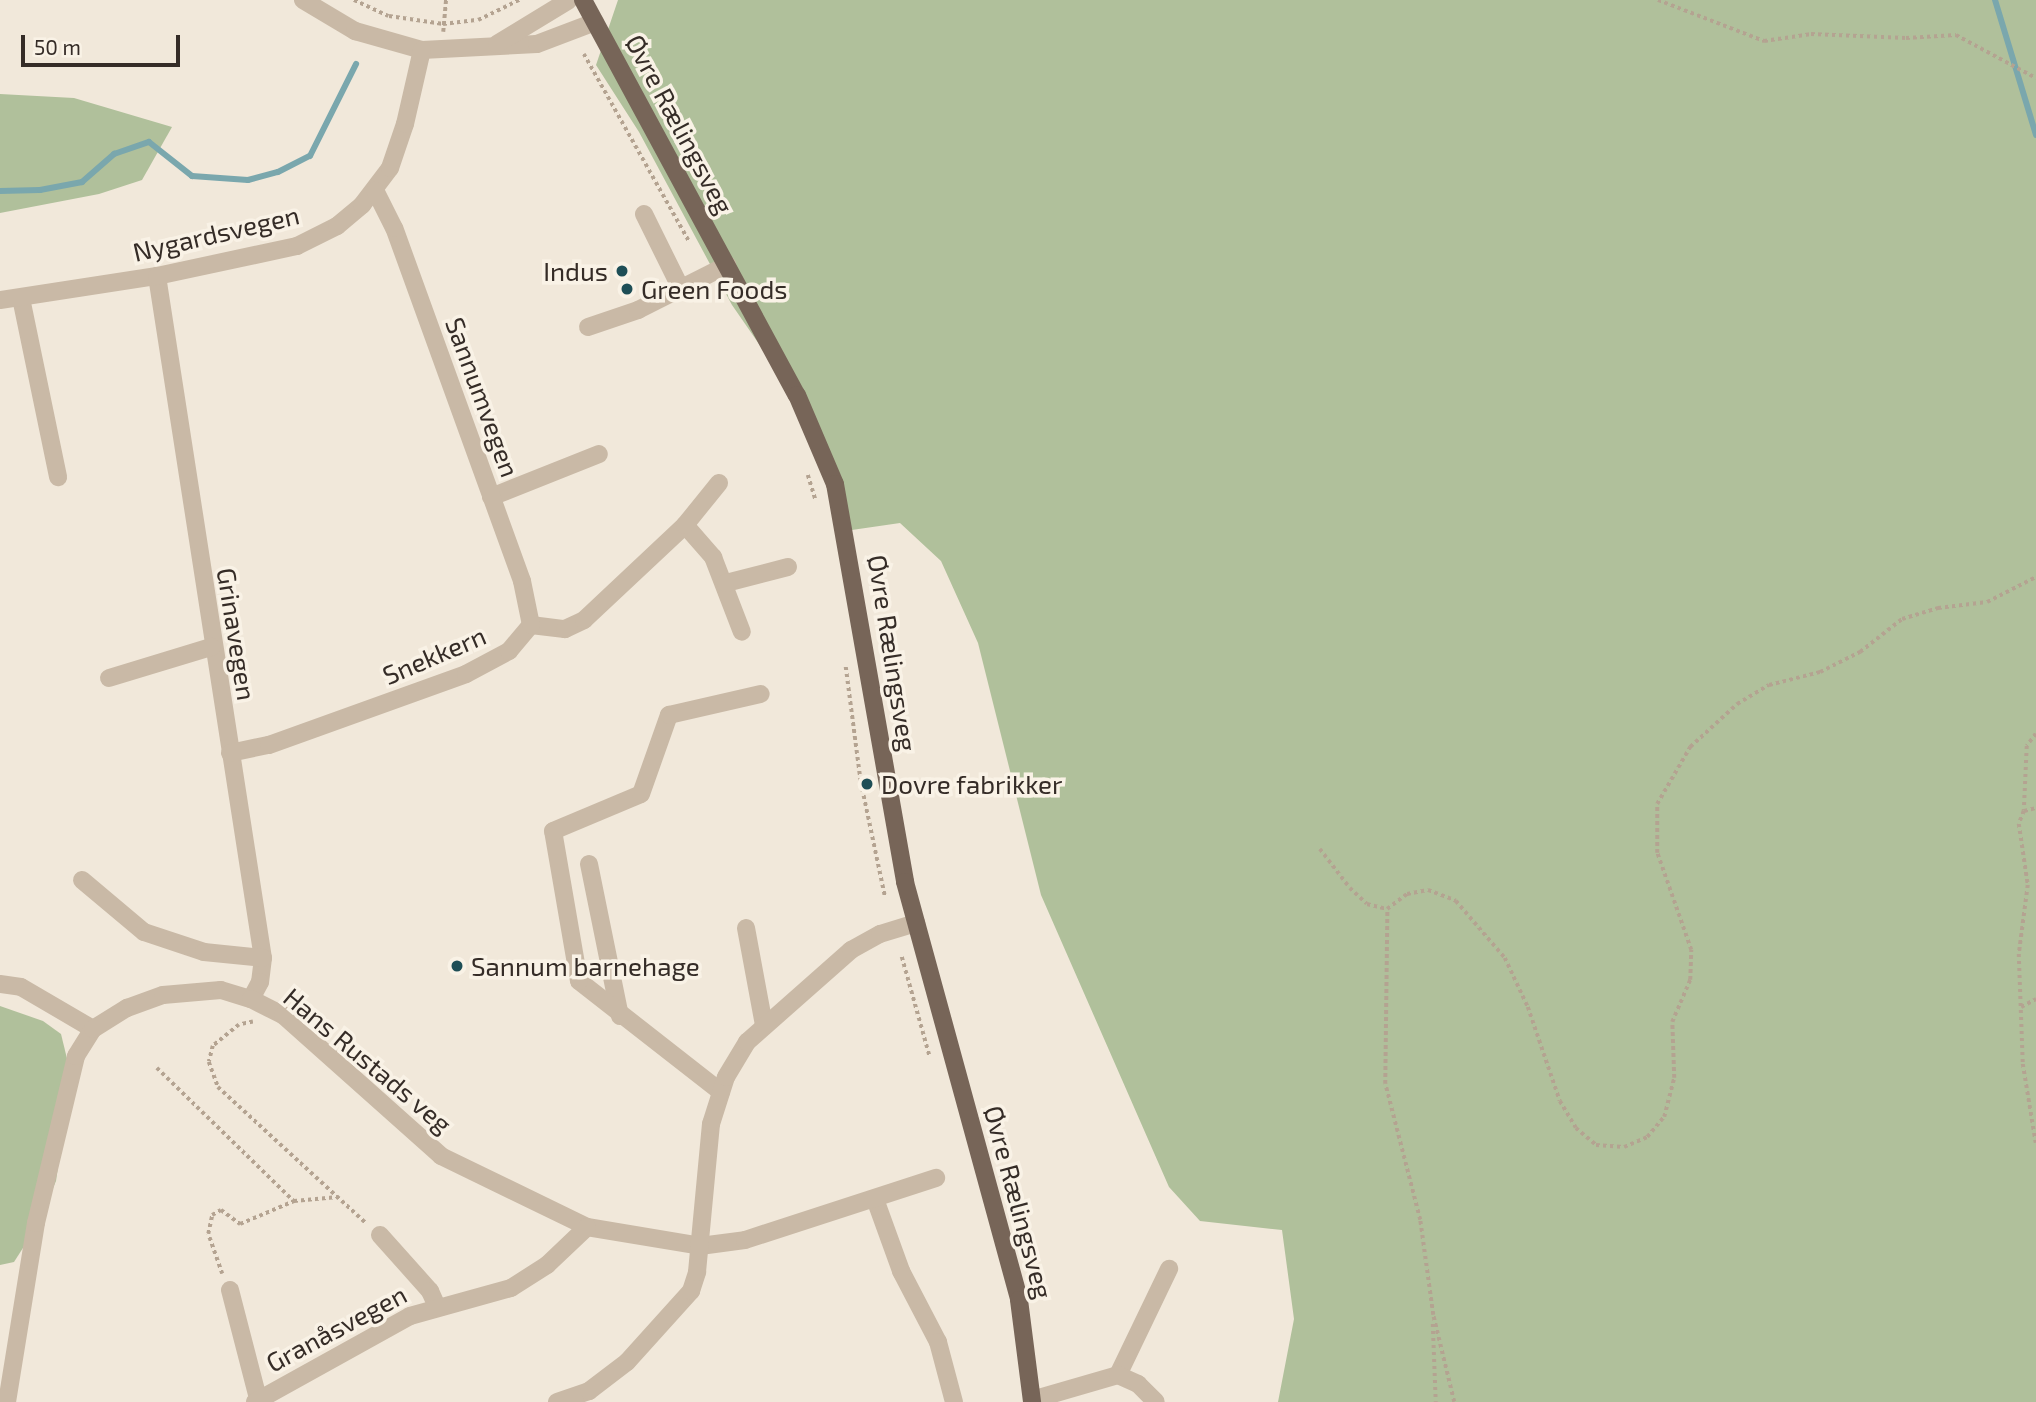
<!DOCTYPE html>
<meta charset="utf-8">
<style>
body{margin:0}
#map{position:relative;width:2036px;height:1402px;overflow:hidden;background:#f1e8da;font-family:"Exo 2",sans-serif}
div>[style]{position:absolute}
.green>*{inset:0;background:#b0c09b}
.stream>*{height:6px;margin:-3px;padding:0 3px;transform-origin:3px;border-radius:3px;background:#7aa7ad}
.path>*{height:3.5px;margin-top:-1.75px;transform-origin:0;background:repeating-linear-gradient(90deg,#b4a391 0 3.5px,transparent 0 7px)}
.minor>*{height:18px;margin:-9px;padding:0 9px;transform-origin:9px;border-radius:9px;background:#c9b9a6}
.major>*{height:18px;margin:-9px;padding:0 9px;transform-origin:9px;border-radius:9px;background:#776558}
.dots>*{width:19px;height:19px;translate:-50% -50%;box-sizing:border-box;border:4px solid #f9f2e6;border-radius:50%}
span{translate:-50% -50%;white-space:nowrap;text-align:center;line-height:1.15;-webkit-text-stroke:7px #f9f2e6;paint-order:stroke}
.street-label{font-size:26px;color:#352c27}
.poi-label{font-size:26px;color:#352c27}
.right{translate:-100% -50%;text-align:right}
.left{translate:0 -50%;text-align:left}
.scale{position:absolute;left:21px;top:35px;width:159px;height:32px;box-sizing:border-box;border:4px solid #352c27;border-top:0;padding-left:9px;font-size:21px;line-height:24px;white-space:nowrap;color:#352c27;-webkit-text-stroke:5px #f9f2e6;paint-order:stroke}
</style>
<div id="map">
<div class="green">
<div style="clip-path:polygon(618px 0,2036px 0,2036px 1402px,1278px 1402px,1294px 1319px,1282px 1230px,1200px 1221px,1169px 1187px,1041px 895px,978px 643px,941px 561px,900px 523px,838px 532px,822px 465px,786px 383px,732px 305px,639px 132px,596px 65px)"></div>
<div style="clip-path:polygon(0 94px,74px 98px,172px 127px,142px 180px,99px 194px,0 213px)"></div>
<div style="clip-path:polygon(0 1006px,43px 1021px,61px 1034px,71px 1075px,56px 1181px,37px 1226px,14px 1262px,0 1265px)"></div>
</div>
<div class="stream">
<div style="left:1995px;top:0;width:141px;rotate:73.1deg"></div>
<div style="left:0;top:191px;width:40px;rotate:-1.4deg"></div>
<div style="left:40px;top:190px;width:43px;rotate:-10.8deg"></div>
<div style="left:82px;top:182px;width:43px;rotate:-41.2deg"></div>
<div style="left:114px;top:154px;width:37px;rotate:-19deg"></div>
<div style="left:149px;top:142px;width:55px;rotate:38.3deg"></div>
<div style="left:192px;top:176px;width:56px;rotate:4.1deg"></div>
<div style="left:248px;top:180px;width:31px;rotate:-15deg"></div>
<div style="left:278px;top:172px;width:36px;rotate:-27deg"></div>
<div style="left:310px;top:156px;width:103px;rotate:-63.4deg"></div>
</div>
<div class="path">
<div style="left:354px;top:0;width:38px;rotate:25deg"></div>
<div style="left:389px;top:16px;width:55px;rotate:8.4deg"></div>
<div style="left:443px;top:24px;width:35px;rotate:-7deg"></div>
<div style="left:478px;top:20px;width:46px;rotate:-26deg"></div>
<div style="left:1658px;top:0;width:114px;rotate:21.1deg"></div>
<div style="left:1764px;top:41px;width:48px;rotate:-8.5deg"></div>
<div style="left:1811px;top:34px;width:95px;rotate:2.4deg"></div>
<div style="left:1906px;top:38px;width:50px;rotate:-3.4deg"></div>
<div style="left:1956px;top:35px;width:91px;rotate:28.3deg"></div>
<div style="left:443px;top:32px;width:32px;rotate:-85deg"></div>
<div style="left:584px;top:54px;width:214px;rotate:60.7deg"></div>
<div style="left:808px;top:475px;width:27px;rotate:73deg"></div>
<div style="left:846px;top:667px;width:116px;rotate:82.6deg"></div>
<div style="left:861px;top:782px;width:116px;rotate:78.1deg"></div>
<div style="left:2036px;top:734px;width:15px;rotate:127deg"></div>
<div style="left:2027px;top:746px;width:65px;rotate:92.6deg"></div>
<div style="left:2024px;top:811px;width:14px;rotate:111deg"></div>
<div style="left:2019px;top:824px;width:62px;rotate:81.6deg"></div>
<div style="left:2028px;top:885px;width:70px;rotate:97.4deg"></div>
<div style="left:2019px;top:954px;width:110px;rotate:87.9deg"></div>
<div style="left:2023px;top:1064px;width:80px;rotate:80.7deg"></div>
<div style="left:2024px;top:811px;width:12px;rotate:-14deg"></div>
<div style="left:1320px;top:849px;width:49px;rotate:52.4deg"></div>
<div style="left:1350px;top:888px;width:23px;rotate:43deg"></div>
<div style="left:1367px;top:904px;width:21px;rotate:14deg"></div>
<div style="left:902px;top:957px;width:104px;rotate:74.4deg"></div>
<div style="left:2021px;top:1007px;width:17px;rotate:-28deg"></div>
<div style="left:253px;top:1022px;width:14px;rotate:168deg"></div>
<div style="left:239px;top:1025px;width:33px;rotate:141deg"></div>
<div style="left:213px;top:1046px;width:16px;rotate:104deg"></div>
<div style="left:209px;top:1062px;width:27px;rotate:70deg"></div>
<div style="left:218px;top:1087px;width:201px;rotate:42.6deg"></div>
<div style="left:157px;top:1068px;width:191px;rotate:44.2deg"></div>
<div style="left:294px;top:1201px;width:44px;rotate:-5.2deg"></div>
<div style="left:222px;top:1274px;width:42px;rotate:-109.3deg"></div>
<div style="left:208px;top:1234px;width:19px;rotate:-78deg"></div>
<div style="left:212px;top:1215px;width:10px;rotate:-29deg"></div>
<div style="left:221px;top:1210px;width:24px;rotate:36deg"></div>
<div style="left:240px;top:1224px;width:59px;rotate:-23.1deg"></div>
<div style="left:1433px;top:1324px;width:78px;rotate:87.8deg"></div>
<div style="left:1454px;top:1402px;width:89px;rotate:-103.6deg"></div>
<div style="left:1433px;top:1315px;width:96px;rotate:-97.8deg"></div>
<div style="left:1420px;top:1220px;width:140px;rotate:-104.4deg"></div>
<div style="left:1385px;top:1084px;width:175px;rotate:-89.3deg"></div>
<div style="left:1387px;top:909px;width:25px;rotate:-37deg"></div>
<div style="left:1407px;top:894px;width:21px;rotate:-11deg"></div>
<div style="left:1428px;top:890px;width:30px;rotate:21deg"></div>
<div style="left:1456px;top:901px;width:75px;rotate:49.3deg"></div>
<div style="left:1505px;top:958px;width:54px;rotate:64.9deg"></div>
<div style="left:1528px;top:1007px;width:99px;rotate:71.2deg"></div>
<div style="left:1560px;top:1101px;width:31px;rotate:59deg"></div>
<div style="left:1576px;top:1128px;width:26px;rotate:40deg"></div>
<div style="left:1596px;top:1145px;width:28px;rotate:4deg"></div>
<div style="left:1624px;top:1147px;width:25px;rotate:-23deg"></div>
<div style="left:1647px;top:1137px;width:26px;rotate:-50deg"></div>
<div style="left:1664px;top:1117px;width:40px;rotate:-75.6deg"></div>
<div style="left:1674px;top:1078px;width:56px;rotate:-92deg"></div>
<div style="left:1672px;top:1022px;width:46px;rotate:-66.8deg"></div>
<div style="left:1690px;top:980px;width:30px;rotate:-88deg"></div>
<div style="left:1691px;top:950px;width:103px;rotate:-109.3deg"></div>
<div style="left:1657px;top:853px;width:49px;rotate:-90deg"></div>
<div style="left:1657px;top:804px;width:66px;rotate:-59.9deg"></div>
<div style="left:1690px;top:747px;width:64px;rotate:-42.5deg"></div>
<div style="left:1737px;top:704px;width:37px;rotate:-31deg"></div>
<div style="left:1769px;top:685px;width:53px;rotate:-14.3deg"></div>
<div style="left:1820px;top:672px;width:45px;rotate:-26.6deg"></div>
<div style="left:1860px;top:652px;width:53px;rotate:-38.2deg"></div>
<div style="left:1902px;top:619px;width:38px;rotate:-17deg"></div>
<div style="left:1938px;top:608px;width:49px;rotate:-7deg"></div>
<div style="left:1987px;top:602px;width:55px;rotate:-27deg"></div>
</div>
<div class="minor">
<div style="left:303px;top:0;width:61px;rotate:30.8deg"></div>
<div style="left:355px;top:31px;width:70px;rotate:15.8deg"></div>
<div style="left:422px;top:50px;width:115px;rotate:-3deg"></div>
<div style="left:537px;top:44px;width:62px;rotate:-20.8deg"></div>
<div style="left:497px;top:44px;width:84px;rotate:-31.4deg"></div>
<div style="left:644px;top:214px;width:84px;rotate:63.7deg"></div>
<div style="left:157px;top:276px;width:690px;rotate:81.17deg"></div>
<div style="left:263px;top:958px;width:24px;rotate:97deg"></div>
<div style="left:260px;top:982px;width:19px;rotate:118deg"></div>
<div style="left:21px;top:298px;width:183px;rotate:78.3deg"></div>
<div style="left:0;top:300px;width:159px;rotate:-8.7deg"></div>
<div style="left:157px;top:276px;width:143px;rotate:-12.1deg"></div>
<div style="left:297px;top:246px;width:45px;rotate:-26.6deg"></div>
<div style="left:337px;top:226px;width:33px;rotate:-40deg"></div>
<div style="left:362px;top:205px;width:46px;rotate:-52.9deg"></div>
<div style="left:390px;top:168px;width:46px;rotate:-71.2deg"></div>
<div style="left:405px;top:124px;width:76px;rotate:-77.1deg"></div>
<div style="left:588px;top:327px;width:53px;rotate:-18.8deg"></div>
<div style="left:638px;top:310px;width:100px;rotate:-26.8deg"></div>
<div style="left:491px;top:497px;width:116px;rotate:-21.7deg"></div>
<div style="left:685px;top:525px;width:43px;rotate:48.8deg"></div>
<div style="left:713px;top:557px;width:80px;rotate:68.9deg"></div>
<div style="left:726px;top:583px;width:64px;rotate:-14.5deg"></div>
<div style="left:531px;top:625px;width:34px;rotate:7deg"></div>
<div style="left:565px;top:629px;width:21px;rotate:-25deg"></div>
<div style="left:584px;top:620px;width:139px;rotate:-43.2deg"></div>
<div style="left:685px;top:525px;width:54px;rotate:-51deg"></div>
<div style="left:109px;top:678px;width:107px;rotate:-16.9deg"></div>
<div style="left:230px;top:753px;width:40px;rotate:-12deg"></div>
<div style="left:269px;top:745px;width:209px;rotate:-19.8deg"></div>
<div style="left:466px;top:674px;width:49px;rotate:-28.1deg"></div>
<div style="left:509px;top:651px;width:34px;rotate:-50deg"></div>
<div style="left:531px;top:625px;width:45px;rotate:-101.6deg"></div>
<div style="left:522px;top:581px;width:375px;rotate:-109.9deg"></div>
<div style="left:394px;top:228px;width:42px;rotate:-116.6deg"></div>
<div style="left:589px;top:864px;width:155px;rotate:78.5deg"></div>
<div style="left:82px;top:880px;width:81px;rotate:40deg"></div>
<div style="left:144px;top:932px;width:63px;rotate:18.4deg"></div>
<div style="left:204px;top:952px;width:59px;rotate:5.8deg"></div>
<div style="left:746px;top:928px;width:99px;rotate:79.5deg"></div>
<div style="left:0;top:984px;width:21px;rotate:8deg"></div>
<div style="left:21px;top:987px;width:83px;rotate:30.3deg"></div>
<div style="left:721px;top:1092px;width:180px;rotate:-142deg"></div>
<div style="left:579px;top:981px;width:152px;rotate:-99.8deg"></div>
<div style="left:553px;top:831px;width:95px;rotate:-22.8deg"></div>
<div style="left:641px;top:794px;width:84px;rotate:-70.5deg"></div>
<div style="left:669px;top:715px;width:94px;rotate:-12.9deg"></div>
<div style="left:875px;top:1199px;width:77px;rotate:70.1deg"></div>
<div style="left:901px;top:1271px;width:80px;rotate:62.5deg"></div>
<div style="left:938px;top:1342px;width:62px;rotate:75.1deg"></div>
<div style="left:380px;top:1235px;width:75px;rotate:48.2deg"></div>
<div style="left:430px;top:1291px;width:17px;rotate:66deg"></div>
<div style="left:230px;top:1290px;width:112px;rotate:75.5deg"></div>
<div style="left:1118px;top:1375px;width:118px;rotate:-64.3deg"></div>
<div style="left:1032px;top:1400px;width:90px;rotate:-16.2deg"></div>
<div style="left:1118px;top:1375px;width:22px;rotate:24deg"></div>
<div style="left:1138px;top:1384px;width:25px;rotate:45deg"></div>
<div style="left:7px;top:1402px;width:181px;rotate:-80.8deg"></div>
<div style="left:36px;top:1223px;width:172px;rotate:-76.5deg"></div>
<div style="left:76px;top:1056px;width:32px;rotate:-58deg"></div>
<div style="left:93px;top:1029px;width:40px;rotate:-32deg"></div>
<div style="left:127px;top:1008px;width:38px;rotate:-20deg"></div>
<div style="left:163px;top:995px;width:58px;rotate:-4.9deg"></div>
<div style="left:221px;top:990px;width:31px;rotate:17deg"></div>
<div style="left:251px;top:999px;width:36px;rotate:27deg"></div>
<div style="left:283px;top:1015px;width:212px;rotate:41.7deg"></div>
<div style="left:441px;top:1156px;width:162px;rotate:25.9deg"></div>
<div style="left:587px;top:1227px;width:115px;rotate:9.5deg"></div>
<div style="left:700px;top:1246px;width:45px;rotate:-7.6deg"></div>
<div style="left:745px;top:1240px;width:201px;rotate:-18deg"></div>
<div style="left:255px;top:1402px;width:177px;rotate:-29deg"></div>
<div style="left:410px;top:1316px;width:105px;rotate:-15.5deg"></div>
<div style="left:511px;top:1288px;width:43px;rotate:-32.6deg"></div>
<div style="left:547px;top:1265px;width:55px;rotate:-43.5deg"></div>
<div style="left:557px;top:1402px;width:34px;rotate:-19deg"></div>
<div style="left:589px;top:1391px;width:48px;rotate:-37.3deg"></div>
<div style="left:627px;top:1362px;width:96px;rotate:-48deg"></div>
<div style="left:691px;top:1291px;width:20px;rotate:-72deg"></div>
<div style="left:697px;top:1272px;width:149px;rotate:-84.6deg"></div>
<div style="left:711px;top:1124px;width:49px;rotate:-72.3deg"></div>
<div style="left:726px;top:1077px;width:41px;rotate:-59deg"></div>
<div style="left:747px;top:1042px;width:139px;rotate:-41.5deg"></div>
<div style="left:851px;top:950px;width:33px;rotate:-29deg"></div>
<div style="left:880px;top:934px;width:38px;rotate:-17deg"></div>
</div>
<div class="major">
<div style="left:583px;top:0;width:449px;rotate:61.6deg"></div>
<div style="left:797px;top:395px;width:97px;rotate:66.9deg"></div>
<div style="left:835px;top:484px;width:404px;rotate:80deg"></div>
<div style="left:905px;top:882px;width:433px;rotate:74.7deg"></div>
<div style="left:1019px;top:1300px;width:103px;rotate:82.7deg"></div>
</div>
<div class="dots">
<div style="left:622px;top:271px;background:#1e4e56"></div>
<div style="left:627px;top:289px;background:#1e4e56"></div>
<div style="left:867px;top:784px;background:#1e4e56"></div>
<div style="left:457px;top:966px;background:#1e4e56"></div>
</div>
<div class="street-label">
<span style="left:680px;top:124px;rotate:62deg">Øvre Rælingsveg</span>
<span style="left:216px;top:233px;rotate:-13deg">Nygardsvegen</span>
<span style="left:483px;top:397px;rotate:70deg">Sannumvegen</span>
<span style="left:237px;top:634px;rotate:81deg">Grinavegen</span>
<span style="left:893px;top:653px;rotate:81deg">Øvre Rælingsveg</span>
<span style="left:434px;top:655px;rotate:-23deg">Snekkern</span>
<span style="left:368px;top:1060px;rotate:40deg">Hans Rustads veg</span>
<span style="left:1019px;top:1202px;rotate:75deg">Øvre Rælingsveg</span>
<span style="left:336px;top:1328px;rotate:-28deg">Granåsvegen</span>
</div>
<div class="poi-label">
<span class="right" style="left:608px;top:271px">Indus</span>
<span class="left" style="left:641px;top:289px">Green Foods</span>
<span class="left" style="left:881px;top:784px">Dovre fabrikker</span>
<span class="left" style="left:471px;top:966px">Sannum barnehage</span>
</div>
<div class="scale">50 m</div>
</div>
